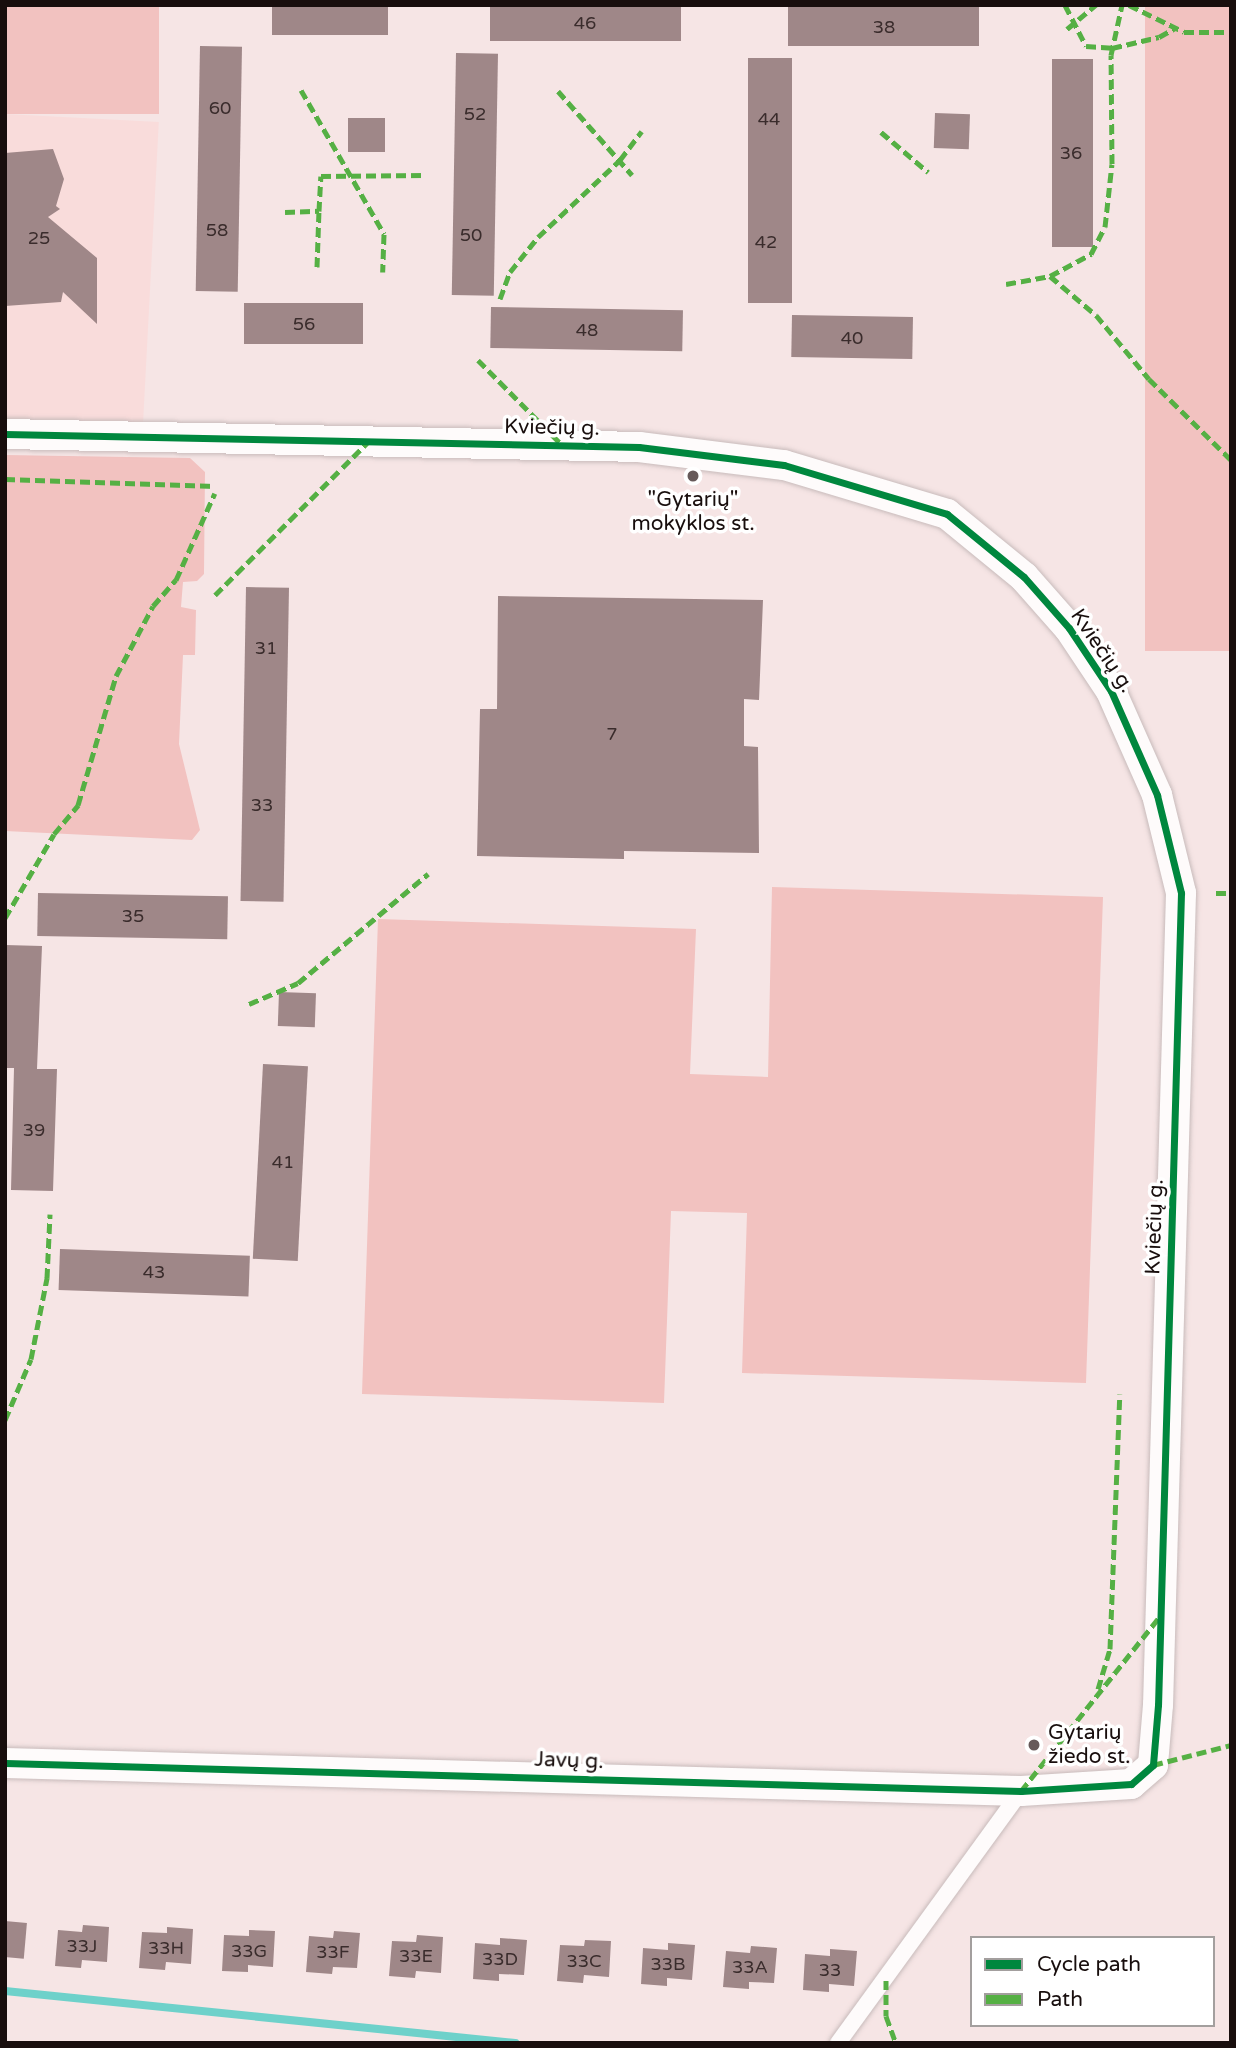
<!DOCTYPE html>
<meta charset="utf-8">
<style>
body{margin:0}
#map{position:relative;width:1236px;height:2048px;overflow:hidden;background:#f6e5e5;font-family:"Varela Round",sans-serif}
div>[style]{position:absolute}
.built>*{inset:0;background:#f9dcdb;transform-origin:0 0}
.green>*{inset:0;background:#f2c2c0;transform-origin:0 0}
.stream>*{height:8px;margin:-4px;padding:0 4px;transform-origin:4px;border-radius:4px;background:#6ed1ca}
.building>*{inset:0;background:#9f8788;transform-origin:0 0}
.roads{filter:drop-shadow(0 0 2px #c8bbbb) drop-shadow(0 0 2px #c8bbbb)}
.lane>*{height:16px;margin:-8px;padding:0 8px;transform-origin:8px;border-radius:8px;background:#fefbfb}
.street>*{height:30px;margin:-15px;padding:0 15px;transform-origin:15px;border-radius:15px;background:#fefbfb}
.quiet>*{height:5px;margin-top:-2.5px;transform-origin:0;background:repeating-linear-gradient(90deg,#55b044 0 10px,transparent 0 15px)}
.cycleway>*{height:7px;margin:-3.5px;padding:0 3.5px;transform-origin:3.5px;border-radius:3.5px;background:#00873e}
.dots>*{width:19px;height:19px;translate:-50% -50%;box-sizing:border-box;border:4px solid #fff;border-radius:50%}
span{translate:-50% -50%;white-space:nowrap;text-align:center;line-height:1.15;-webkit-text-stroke:7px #fff;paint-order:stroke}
.number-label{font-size:18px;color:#3a2c2c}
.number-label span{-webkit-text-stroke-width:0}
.street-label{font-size:21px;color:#180e0d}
.poi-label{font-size:21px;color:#180e0d}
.left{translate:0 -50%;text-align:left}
.frame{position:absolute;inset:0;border:7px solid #180e0d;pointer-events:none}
.legend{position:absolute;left:970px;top:1936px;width:245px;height:91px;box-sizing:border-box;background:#fff;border:2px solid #a39f9e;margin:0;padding:9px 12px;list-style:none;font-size:21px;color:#180e0d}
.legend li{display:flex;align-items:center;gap:14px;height:35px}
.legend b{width:35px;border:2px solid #a39f9e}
</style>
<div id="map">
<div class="built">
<div style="left:5px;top:114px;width:154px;height:305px;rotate:3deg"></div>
</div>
<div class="green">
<div style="left:5px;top:5px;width:154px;height:109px"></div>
<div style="left:1145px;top:5px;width:86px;height:646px"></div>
<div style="clip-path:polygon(5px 455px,190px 458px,205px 472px,204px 574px,197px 581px,183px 582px,181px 607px,196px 610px,195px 655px,183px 655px,179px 744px,200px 830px,192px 840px,5px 831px)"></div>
<div style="clip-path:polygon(772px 887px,1103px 897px,1086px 1383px,742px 1373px,747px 1213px,671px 1211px,664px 1403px,362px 1394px,378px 919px,696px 929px,690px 1074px,768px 1077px)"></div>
</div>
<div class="stream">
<div style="left:5px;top:1991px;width:513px;rotate:5.82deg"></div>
</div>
<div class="building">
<div style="left:272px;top:5px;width:116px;height:30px"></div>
<div style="left:490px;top:5px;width:191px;height:36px"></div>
<div style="left:788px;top:7px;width:191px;height:39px"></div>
<div style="left:200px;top:46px;width:42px;height:245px;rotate:1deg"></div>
<div style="left:456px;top:53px;width:42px;height:242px;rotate:1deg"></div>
<div style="left:748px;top:58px;width:44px;height:245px"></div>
<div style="left:1052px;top:59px;width:41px;height:188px"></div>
<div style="left:935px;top:113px;width:35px;height:35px;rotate:2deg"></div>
<div style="left:348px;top:118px;width:37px;height:34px"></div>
<div style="clip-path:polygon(53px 149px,64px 179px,56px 206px,60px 209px,48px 217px,97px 258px,97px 324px,63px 292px,61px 302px,5px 306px,5px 153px)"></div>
<div style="left:244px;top:303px;width:119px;height:41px"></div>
<div style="left:491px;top:307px;width:192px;height:41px;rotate:1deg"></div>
<div style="left:792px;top:315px;width:121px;height:42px;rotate:1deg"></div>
<div style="left:246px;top:587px;width:43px;height:314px;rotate:1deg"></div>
<div style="clip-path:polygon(498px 596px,763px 600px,759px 700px,744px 699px,744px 746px,758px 747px,759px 853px,624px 851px,624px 859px,477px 856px,480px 709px,497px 709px)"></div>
<div style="left:38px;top:893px;width:190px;height:43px;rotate:1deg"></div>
<div style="clip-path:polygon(5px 945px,42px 946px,37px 1069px,57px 1069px,53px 1191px,11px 1190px,14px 1068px,5px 1068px)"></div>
<div style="left:279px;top:992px;width:37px;height:34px;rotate:2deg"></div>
<div style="left:263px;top:1064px;width:45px;height:195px;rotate:3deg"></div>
<div style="left:60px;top:1249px;width:190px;height:41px;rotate:2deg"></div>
<div style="left:5px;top:1921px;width:22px;height:36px;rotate:5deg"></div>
<div style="clip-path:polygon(83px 1925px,109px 1927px,107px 1962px,82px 1960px,81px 1968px,55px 1966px,58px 1930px,82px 1932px)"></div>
<div style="clip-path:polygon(167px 1927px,193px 1929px,191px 1964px,166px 1962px,165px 1970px,139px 1968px,142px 1932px,167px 1933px)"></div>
<div style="clip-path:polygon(249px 1930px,275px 1931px,273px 1967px,248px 1965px,248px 1972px,222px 1971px,224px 1935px,249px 1936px)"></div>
<div style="clip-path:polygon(334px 1931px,360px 1933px,357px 1968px,333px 1967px,332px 1974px,306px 1972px,309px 1936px,333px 1938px)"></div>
<div style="clip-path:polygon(417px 1935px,443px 1937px,441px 1973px,416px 1971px,415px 1978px,389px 1976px,392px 1941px,416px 1942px)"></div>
<div style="clip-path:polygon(500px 1938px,527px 1940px,524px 1975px,499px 1974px,499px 1981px,473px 1979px,475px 1943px,500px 1945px)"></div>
<div style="clip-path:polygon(585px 1940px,611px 1941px,609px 1977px,584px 1975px,583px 1983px,557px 1981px,560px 1945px,584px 1946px)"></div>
<div style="clip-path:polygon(668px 1943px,695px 1945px,692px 1980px,667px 1978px,667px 1986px,641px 1984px,643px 1948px,668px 1950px)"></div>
<div style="clip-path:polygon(751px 1946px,777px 1948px,774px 1983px,749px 1982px,749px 1989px,723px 1987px,726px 1951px,750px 1953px)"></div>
<div style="clip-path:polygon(830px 1949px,857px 1951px,854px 1986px,829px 1984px,829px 1992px,803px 1990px,805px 1954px,830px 1956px)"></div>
</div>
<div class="roads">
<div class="lane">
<div style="left:838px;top:2043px;width:311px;rotate:-54deg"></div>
</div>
<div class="street">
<div style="left:5px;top:434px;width:634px;rotate:1.17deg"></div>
<div style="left:639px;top:447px;width:146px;rotate:7.1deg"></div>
<div style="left:784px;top:465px;width:170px;rotate:16.7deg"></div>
<div style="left:947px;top:514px;width:99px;rotate:39.3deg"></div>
<div style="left:1024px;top:577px;width:68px;rotate:48.6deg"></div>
<div style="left:1069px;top:628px;width:76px;rotate:56.3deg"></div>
<div style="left:1111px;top:691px;width:114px;rotate:66.1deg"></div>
<div style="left:1157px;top:795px;width:101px;rotate:76.2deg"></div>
<div style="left:1181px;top:893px;width:812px;rotate:91.62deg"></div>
<div style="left:1158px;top:1705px;width:60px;rotate:94.8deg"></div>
<div style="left:1153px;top:1765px;width:29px;rotate:139deg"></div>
<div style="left:1131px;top:1784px;width:110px;rotate:176.4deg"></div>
<div style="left:1021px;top:1791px;width:1016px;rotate:-178.42deg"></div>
</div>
</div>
<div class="quiet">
<div style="left:1065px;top:5px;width:46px;rotate:62.9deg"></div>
<div style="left:1086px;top:46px;width:26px;rotate:4deg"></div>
<div style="left:1112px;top:48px;width:48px;rotate:-13.2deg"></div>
<div style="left:1159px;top:37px;width:18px;rotate:-29deg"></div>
<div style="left:1129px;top:5px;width:61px;rotate:26.1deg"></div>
<div style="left:1184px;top:32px;width:47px"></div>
<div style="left:1067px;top:29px;width:38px;rotate:-40deg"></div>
<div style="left:301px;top:90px;width:166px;rotate:60deg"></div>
<div style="left:384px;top:234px;width:38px;rotate:92deg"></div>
<div style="left:558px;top:91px;width:112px;rotate:48.6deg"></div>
<div style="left:881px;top:132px;width:62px;rotate:40.4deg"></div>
<div style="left:285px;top:212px;width:34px;rotate:-2deg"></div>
<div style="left:319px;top:211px;width:35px;rotate:-87deg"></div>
<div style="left:321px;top:176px;width:105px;rotate:-0.5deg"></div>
<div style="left:317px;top:267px;width:56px;rotate:-88deg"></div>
<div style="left:1050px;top:276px;width:60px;rotate:40.3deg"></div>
<div style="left:1096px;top:315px;width:83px;rotate:50.4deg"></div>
<div style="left:1149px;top:379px;width:115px;rotate:44.6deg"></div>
<div style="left:1006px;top:284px;width:45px;rotate:-10.3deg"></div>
<div style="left:1050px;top:276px;width:47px;rotate:-28.2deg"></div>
<div style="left:1091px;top:254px;width:30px;rotate:-63deg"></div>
<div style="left:1105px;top:227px;width:63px;rotate:-83.7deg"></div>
<div style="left:1112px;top:164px;width:109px;rotate:-90.5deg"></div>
<div style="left:1111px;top:55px;width:51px;rotate:-77.6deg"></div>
<div style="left:500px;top:299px;width:29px;rotate:-70deg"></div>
<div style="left:510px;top:272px;width:45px;rotate:-51.3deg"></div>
<div style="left:538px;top:237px;width:112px;rotate:-43.2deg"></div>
<div style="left:620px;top:160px;width:36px;rotate:-53deg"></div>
<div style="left:478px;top:360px;width:121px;rotate:45.3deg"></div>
<div style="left:5px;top:479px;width:210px;rotate:1.9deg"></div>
<div style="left:215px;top:595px;width:215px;rotate:-45deg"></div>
<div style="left:1216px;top:893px;width:15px"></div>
<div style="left:5px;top:918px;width:97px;rotate:-59.7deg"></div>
<div style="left:54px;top:834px;width:38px;rotate:-50deg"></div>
<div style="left:78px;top:805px;width:134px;rotate:-73.6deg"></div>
<div style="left:116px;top:676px;width:79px;rotate:-62.1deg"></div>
<div style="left:153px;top:606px;width:35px;rotate:-49deg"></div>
<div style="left:176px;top:580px;width:95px;rotate:-65.9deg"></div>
<div style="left:249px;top:1004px;width:53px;rotate:-23.2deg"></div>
<div style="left:298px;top:983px;width:170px;rotate:-40deg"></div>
<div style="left:5px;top:1420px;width:66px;rotate:-66.9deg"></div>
<div style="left:31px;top:1359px;width:83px;rotate:-78.8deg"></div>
<div style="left:47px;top:1278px;width:64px;rotate:-87.3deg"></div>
<div style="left:1098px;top:1689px;width:42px;rotate:-73.3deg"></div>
<div style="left:1110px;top:1649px;width:255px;rotate:-87.8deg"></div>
<div style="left:1153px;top:1765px;width:81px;rotate:-14.4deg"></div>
<div style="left:1021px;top:1791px;width:225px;rotate:-51.5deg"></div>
<div style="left:886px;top:1980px;width:36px;rotate:90deg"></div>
<div style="left:886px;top:2016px;width:29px;rotate:70deg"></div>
</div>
<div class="cycleway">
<div style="left:5px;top:434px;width:634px;rotate:1.17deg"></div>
<div style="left:639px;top:447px;width:146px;rotate:7.1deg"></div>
<div style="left:784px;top:465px;width:170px;rotate:16.7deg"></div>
<div style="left:947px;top:514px;width:99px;rotate:39.3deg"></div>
<div style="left:1024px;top:577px;width:68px;rotate:48.6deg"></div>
<div style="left:1069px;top:628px;width:76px;rotate:56.3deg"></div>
<div style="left:1111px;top:691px;width:114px;rotate:66.1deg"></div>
<div style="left:1157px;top:795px;width:101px;rotate:76.2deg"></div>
<div style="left:1181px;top:893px;width:812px;rotate:91.62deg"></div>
<div style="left:1158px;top:1705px;width:60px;rotate:94.8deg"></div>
<div style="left:1153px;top:1765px;width:29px;rotate:139deg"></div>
<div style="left:1131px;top:1784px;width:110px;rotate:176.4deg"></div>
<div style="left:1021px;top:1791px;width:1016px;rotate:-178.42deg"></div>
</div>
<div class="dots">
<div style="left:693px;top:476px;background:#665959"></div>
<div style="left:1034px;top:1745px;background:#665959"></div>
</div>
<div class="number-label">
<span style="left:585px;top:23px">46</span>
<span style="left:884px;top:27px">38</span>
<span style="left:220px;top:108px">60</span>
<span style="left:475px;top:114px">52</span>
<span style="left:769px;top:119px">44</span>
<span style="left:1071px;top:153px">36</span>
<span style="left:217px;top:230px">58</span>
<span style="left:471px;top:235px">50</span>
<span style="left:39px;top:238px">25</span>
<span style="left:766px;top:242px">42</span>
<span style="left:304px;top:324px">56</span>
<span style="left:587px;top:330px">48</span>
<span style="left:852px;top:338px">40</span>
<span style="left:266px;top:648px">31</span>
<span style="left:612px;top:734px">7</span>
<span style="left:262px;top:805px">33</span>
<span style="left:133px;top:916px">35</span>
<span style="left:34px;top:1130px">39</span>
<span style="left:283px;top:1162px">41</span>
<span style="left:154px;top:1272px">43</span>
<span style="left:82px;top:1946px">33J</span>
<span style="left:166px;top:1948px">33H</span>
<span style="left:249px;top:1951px">33G</span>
<span style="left:333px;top:1952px">33F</span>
<span style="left:416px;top:1956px">33E</span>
<span style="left:500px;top:1959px">33D</span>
<span style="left:584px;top:1961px">33C</span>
<span style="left:668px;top:1964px">33B</span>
<span style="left:750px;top:1967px">33A</span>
<span style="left:830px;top:1970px">33</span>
</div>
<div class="street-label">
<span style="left:552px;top:428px;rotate:1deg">Kviečių g.</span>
<span style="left:1102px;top:651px;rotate:56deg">Kviečių g.</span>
<span style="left:1155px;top:1227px;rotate:-88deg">Kviečių g.</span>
<span style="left:569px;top:1761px;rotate:2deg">Javų g.</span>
</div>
<div class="poi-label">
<span style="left:693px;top:512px">"Gytarių"<br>mokyklos st.</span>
<span class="left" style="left:1048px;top:1745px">Gytarių<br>žiedo st.</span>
</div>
<div class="frame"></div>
<ul class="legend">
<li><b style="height:9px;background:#00873e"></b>Cycle path</li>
<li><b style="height:9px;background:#55b044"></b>Path</li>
</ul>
</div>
